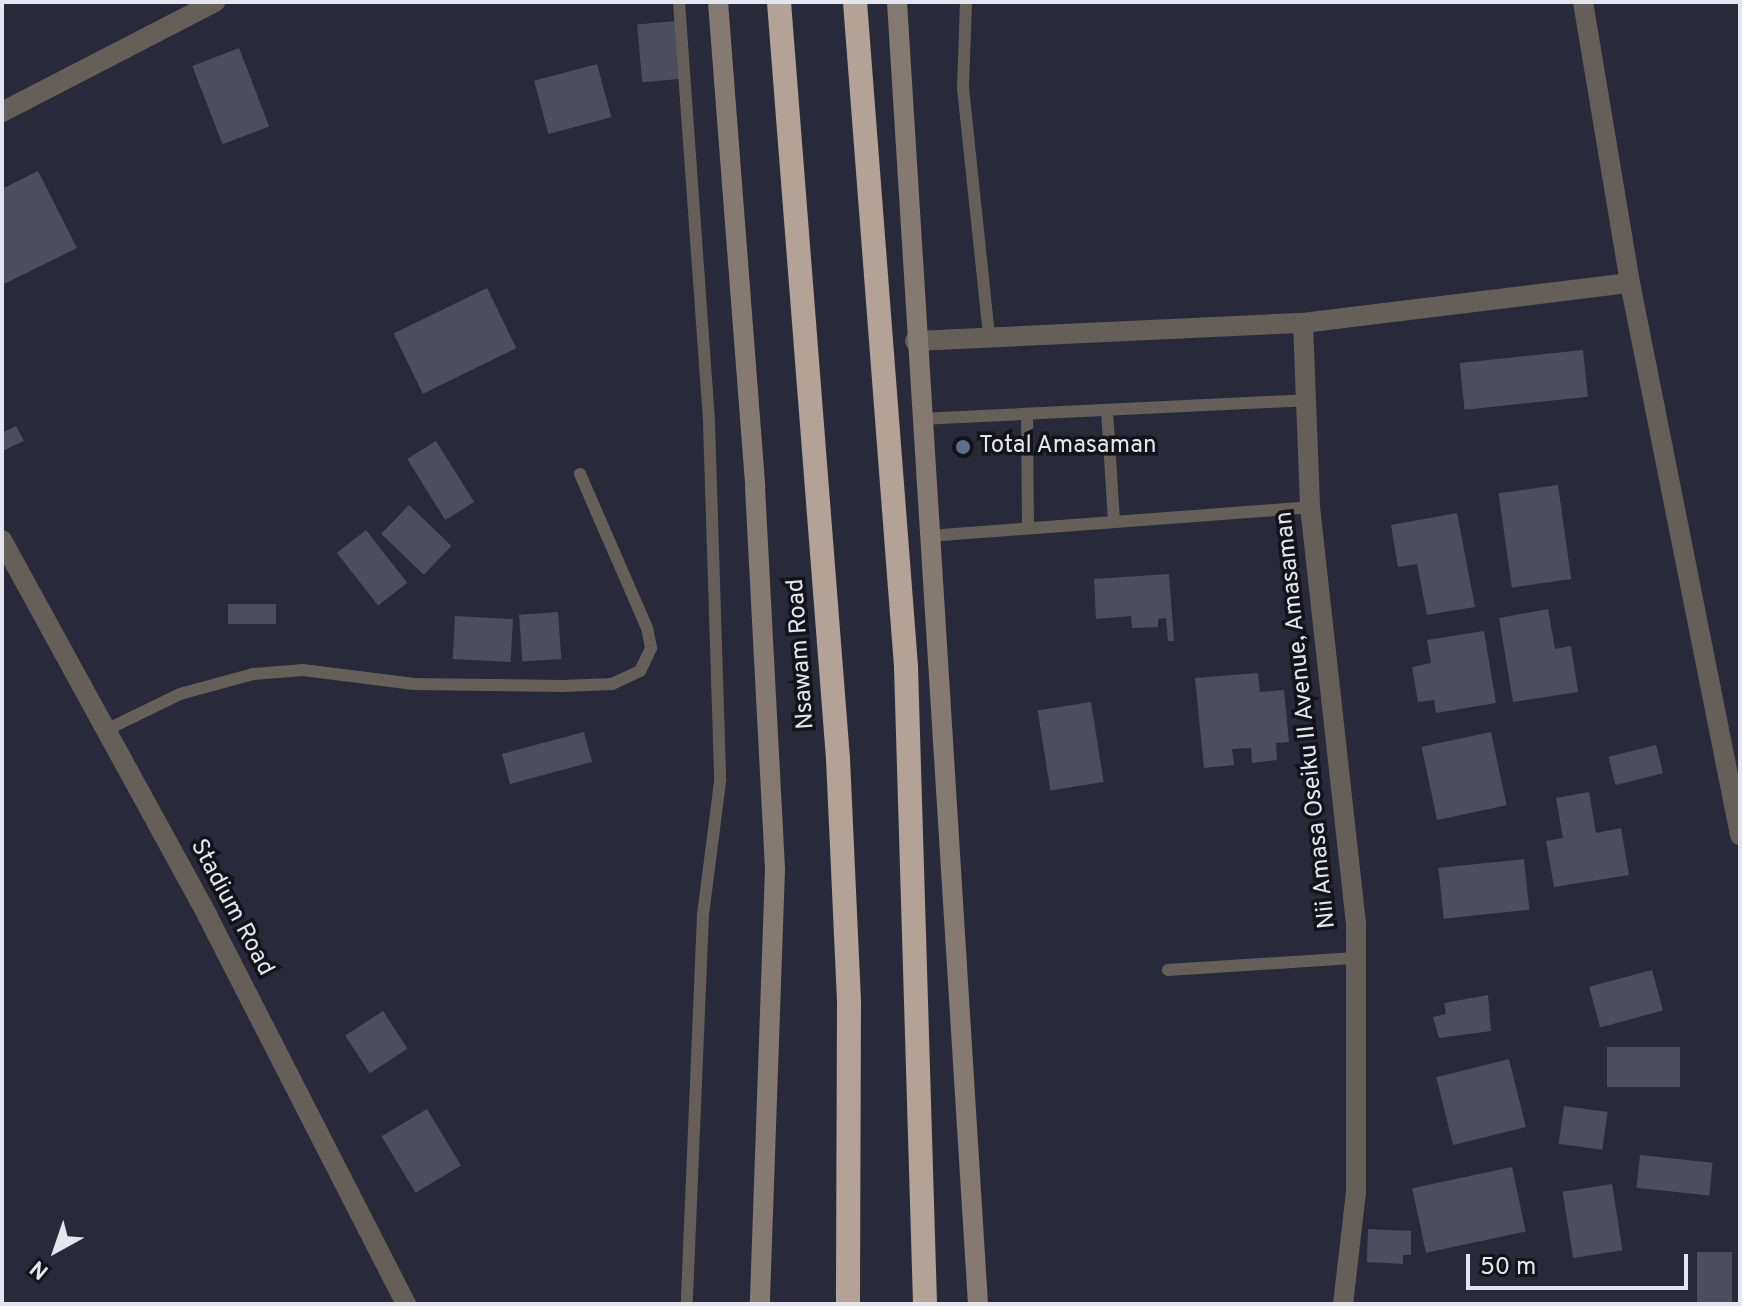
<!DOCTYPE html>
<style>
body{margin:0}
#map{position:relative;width:1742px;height:1306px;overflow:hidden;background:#292a39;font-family:Overpass,sans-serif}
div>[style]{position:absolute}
.building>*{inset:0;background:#4c4e5d;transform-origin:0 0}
.lane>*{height:12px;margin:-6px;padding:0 6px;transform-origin:6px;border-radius:6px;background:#655e59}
.street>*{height:20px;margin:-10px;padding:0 10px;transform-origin:10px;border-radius:10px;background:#655e59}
.secondary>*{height:20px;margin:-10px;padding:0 10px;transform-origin:10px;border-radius:10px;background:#847a72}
.highway>*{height:24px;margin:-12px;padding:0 12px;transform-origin:12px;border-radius:12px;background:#b3a296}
.dots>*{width:22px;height:22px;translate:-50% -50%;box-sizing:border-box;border:4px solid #13141a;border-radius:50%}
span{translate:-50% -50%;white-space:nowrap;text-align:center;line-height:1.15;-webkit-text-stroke:7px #13141a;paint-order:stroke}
.poi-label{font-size:24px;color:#e4e5ef}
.left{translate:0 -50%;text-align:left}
.street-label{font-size:24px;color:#e4e5ef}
.frame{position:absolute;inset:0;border:4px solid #e4e5ef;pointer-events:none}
.north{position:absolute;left:16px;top:1210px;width:80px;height:80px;-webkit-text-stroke:6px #13141a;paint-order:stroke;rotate:220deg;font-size:22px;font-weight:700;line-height:32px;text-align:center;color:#e4e5ef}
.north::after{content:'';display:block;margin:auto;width:28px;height:36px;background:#e4e5ef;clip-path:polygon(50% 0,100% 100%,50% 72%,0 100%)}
.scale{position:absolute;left:1466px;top:1254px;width:222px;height:36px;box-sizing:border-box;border:4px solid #e4e5ef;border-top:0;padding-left:10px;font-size:24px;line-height:28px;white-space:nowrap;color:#e4e5ef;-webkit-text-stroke:6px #13141a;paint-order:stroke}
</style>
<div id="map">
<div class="building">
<div style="left:676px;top:21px;width:58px;height:39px;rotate:85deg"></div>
<div style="left:239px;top:48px;width:84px;height:50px;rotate:69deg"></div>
<div style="left:597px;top:64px;width:55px;height:65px;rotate:75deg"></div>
<div style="clip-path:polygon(38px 171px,77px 248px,2px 285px,2px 189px)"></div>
<div style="left:487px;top:288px;width:67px;height:104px;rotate:64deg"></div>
<div style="left:1583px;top:350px;width:47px;height:124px;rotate:84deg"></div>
<div style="clip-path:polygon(16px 426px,24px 441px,2px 451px,2px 433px)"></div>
<div style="left:436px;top:441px;width:72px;height:34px;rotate:58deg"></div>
<div style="left:1558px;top:485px;width:95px;height:60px;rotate:82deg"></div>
<div style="left:409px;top:505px;width:59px;height:40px;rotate:44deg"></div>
<div style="clip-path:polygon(1457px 513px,1475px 607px,1427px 615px,1417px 564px,1398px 567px,1391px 525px)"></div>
<div style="left:366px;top:530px;width:67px;height:37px;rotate:52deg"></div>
<div style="clip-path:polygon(1169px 574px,1174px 641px,1168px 641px,1166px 618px,1158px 619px,1158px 627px,1132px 628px,1131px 616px,1096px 619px,1094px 579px)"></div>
<div style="left:276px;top:604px;width:20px;height:48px;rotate:90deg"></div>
<div style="clip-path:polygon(1548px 609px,1555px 649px,1571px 646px,1578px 692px,1513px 702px,1499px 618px)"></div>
<div style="left:558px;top:612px;width:47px;height:39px;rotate:86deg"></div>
<div style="left:455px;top:616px;width:58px;height:43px;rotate:3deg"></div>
<div style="clip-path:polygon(1484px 631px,1496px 703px,1436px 713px,1434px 700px,1418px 702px,1412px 667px,1431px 663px,1427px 640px)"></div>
<div style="clip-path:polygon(1258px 673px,1260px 692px,1284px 690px,1289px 742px,1276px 743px,1277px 760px,1252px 763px,1251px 748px,1232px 749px,1234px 765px,1204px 768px,1195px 678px)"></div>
<div style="left:1091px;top:702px;width:81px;height:54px;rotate:81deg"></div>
<div style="left:584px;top:732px;width:31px;height:85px;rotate:75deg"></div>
<div style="left:1491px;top:732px;width:75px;height:71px;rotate:78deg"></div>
<div style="left:1656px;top:745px;width:29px;height:49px;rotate:76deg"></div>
<div style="clip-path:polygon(1589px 792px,1596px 833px,1621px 828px,1629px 875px,1554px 887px,1546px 841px,1563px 838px,1556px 798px)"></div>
<div style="left:1524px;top:859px;width:51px;height:86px;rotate:84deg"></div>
<div style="left:1652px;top:970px;width:42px;height:65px;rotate:75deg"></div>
<div style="clip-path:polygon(1488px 995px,1491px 1031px,1439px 1038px,1433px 1017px,1446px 1014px,1444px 1003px)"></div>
<div style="left:383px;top:1011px;width:45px;height:45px;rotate:57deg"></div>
<div style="left:1607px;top:1047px;width:73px;height:40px"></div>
<div style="left:1509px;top:1059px;width:70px;height:75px;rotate:76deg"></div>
<div style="left:1564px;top:1106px;width:44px;height:38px;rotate:8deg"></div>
<div style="left:427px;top:1109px;width:66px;height:53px;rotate:59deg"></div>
<div style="left:1640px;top:1155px;width:73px;height:33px;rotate:6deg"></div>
<div style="left:1512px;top:1167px;width:66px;height:102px;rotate:78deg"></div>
<div style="left:1612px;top:1184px;width:67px;height:50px;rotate:81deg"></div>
<div style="clip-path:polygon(1368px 1229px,1411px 1231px,1411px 1255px,1403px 1255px,1403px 1264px,1367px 1262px)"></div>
<div style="left:1697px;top:1252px;width:35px;height:52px"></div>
</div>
<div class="lane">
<div style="left:679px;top:2px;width:422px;rotate:85.9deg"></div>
<div style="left:709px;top:423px;width:359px;rotate:88.2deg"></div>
<div style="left:720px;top:782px;width:134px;rotate:97.3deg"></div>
<div style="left:703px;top:915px;width:389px;rotate:92.4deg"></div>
<div style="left:966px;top:2px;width:86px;rotate:92deg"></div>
<div style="left:963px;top:88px;width:250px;rotate:84deg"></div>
<div style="left:1107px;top:410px;width:112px;rotate:86.4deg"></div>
<div style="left:1027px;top:414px;width:114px;rotate:89.5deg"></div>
<div style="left:921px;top:419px;width:385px;rotate:-2.8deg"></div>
<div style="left:928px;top:536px;width:383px;rotate:-4.3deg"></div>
<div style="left:106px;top:730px;width:82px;rotate:-25.9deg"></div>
<div style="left:180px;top:694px;width:76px;rotate:-15.3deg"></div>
<div style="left:253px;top:674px;width:50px;rotate:-4.6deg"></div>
<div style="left:303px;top:670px;width:112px;rotate:7.2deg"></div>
<div style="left:414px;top:684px;width:149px;rotate:0.8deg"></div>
<div style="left:563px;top:686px;width:49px;rotate:-2.3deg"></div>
<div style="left:612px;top:684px;width:31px;rotate:-25deg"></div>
<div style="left:640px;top:671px;width:25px;rotate:-64deg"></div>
<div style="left:651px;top:648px;width:20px;rotate:-101deg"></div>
<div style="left:647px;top:628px;width:168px;rotate:-113.5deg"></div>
<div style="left:1168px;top:970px;width:188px;rotate:-3.7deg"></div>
</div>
<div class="street">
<div style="left:1583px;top:2px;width:285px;rotate:80.5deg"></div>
<div style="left:1630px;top:283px;width:563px;rotate:78.73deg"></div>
<div style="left:2px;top:112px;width:240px;rotate:-27.3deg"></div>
<div style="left:1303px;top:323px;width:184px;rotate:87.8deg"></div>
<div style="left:1310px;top:507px;width:418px;rotate:83.7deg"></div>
<div style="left:1356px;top:922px;width:270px;rotate:90deg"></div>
<div style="left:1356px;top:1192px;width:113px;rotate:96.6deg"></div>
<div style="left:915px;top:341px;width:388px;rotate:-2.7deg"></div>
<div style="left:1303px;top:323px;width:329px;rotate:-7deg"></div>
<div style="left:2px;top:540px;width:430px;rotate:61.3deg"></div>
<div style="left:208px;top:917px;width:435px;rotate:62.9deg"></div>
</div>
<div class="secondary">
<div style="left:718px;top:2px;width:486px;rotate:85.6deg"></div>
<div style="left:755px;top:487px;width:383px;rotate:87deg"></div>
<div style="left:775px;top:869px;width:435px;rotate:92deg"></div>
<div style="left:897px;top:2px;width:1305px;rotate:86.44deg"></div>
</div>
<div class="highway">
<div style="left:779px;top:2px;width:759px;rotate:85.54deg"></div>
<div style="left:838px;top:759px;width:244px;rotate:87.4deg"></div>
<div style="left:849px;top:1003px;width:301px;rotate:90.2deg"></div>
<div style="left:855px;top:2px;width:667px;rotate:85.61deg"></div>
<div style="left:906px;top:667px;width:637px;rotate:88.29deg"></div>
</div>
<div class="dots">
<div style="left:963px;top:447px;background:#5c6f8a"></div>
</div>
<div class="poi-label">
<span class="left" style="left:979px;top:447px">Total Amasaman</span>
</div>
<div class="street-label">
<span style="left:802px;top:654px;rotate:-94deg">Nsawam Road</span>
<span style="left:1307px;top:720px;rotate:-96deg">Nii Amasa Oseiku II Avenue, Amasaman</span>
<span style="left:231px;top:908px;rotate:62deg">Stadium Road</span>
</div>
<div class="frame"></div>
<div class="north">N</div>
<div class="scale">50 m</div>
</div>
